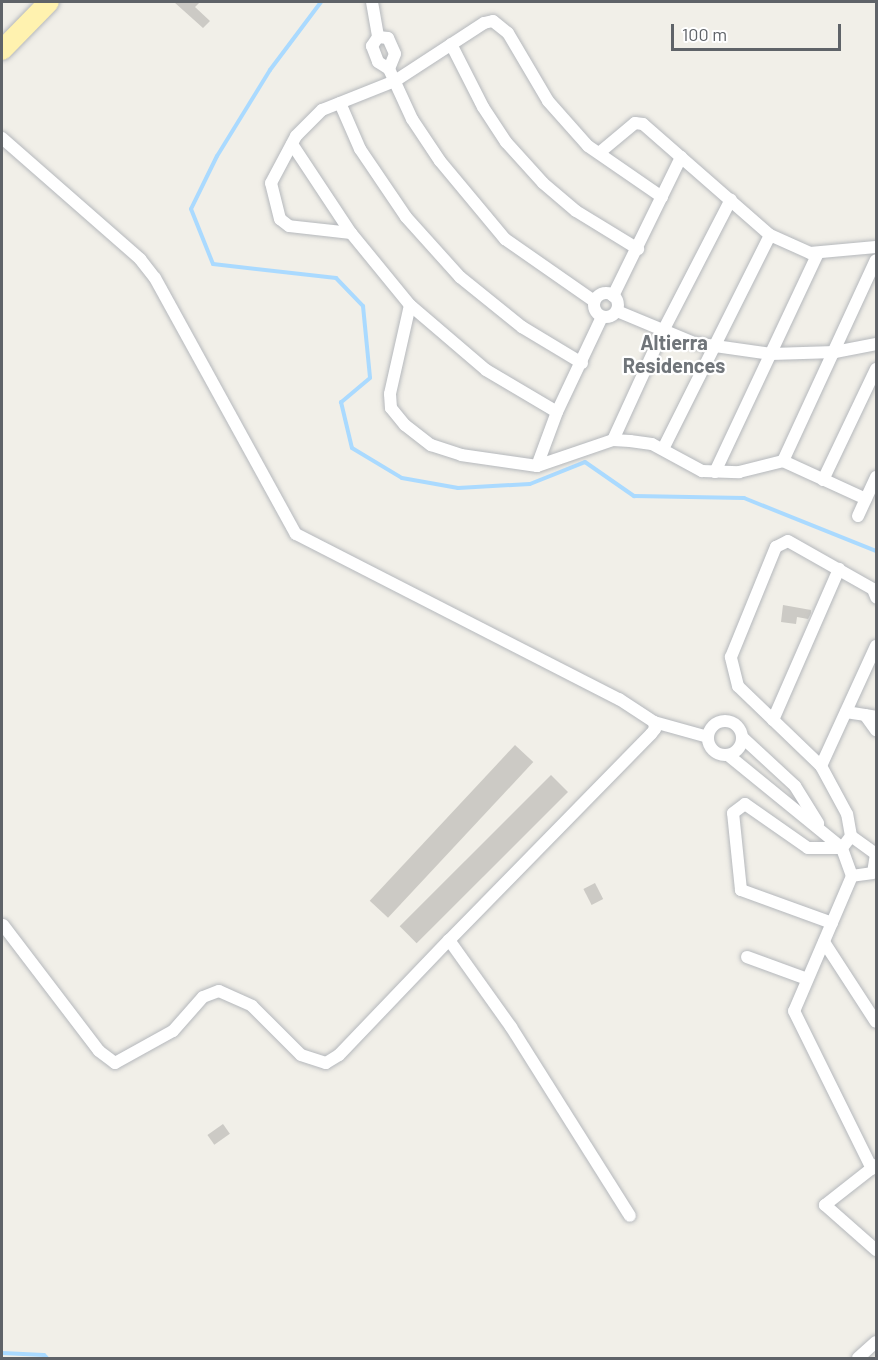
<!DOCTYPE html>
<style>
body{margin:0}
#map{position:relative;width:878px;height:1360px;overflow:hidden;background:#f1efe8;font-family:Barlow,sans-serif}
div>[style]{position:absolute}
.stream>*{height:4px;margin:-2px;padding:0 2px;transform-origin:2px;border-radius:2px;background:#aadaff}
.building>*{inset:0;background:#cccac5;transform-origin:0 0}
.roads{filter:drop-shadow(0 0 2px #b5b8bc) drop-shadow(0 0 2px #b5b8bc)}
.minor>*{height:12px;margin:-6px;padding:0 6px;transform-origin:6px;border-radius:6px;background:#fff}
.minor>.ring{margin:-6px;padding:0;box-sizing:content-box;background:none;border:12px solid #fff;border-radius:50%}
.primary>*{height:20px;margin:-10px;padding:0 10px;transform-origin:10px;border-radius:10px;background:#fff2af}
span{translate:-50% -50%;white-space:nowrap;text-align:center;line-height:1.15;-webkit-text-stroke:4.5px #fff;paint-order:stroke}
.neighbourhood-label{font-size:20px;color:#70757a;font-weight:700}
.frame{position:absolute;inset:0;border:3px solid #5f6368;pointer-events:none}
.scale{position:absolute;left:671px;top:24px;width:170px;height:27px;box-sizing:border-box;border:3px solid #5f6368;border-top:0;padding-left:8px;font-size:18px;line-height:21px;white-space:nowrap;color:#5f6368;-webkit-text-stroke:4px #fff;paint-order:stroke}
</style>
<div id="map">
<div class="stream">
<div style="left:321px;top:2px;width:85px;rotate:126.9deg"></div>
<div style="left:270px;top:70px;width:101px;rotate:121.6deg"></div>
<div style="left:217px;top:156px;width:59px;rotate:116.1deg"></div>
<div style="left:191px;top:209px;width:59px;rotate:68.2deg"></div>
<div style="left:213px;top:264px;width:124px;rotate:6.5deg"></div>
<div style="left:336px;top:278px;width:39px;rotate:46deg"></div>
<div style="left:363px;top:306px;width:72px;rotate:84.4deg"></div>
<div style="left:370px;top:378px;width:38px;rotate:140deg"></div>
<div style="left:341px;top:402px;width:47px;rotate:76.6deg"></div>
<div style="left:352px;top:448px;width:58px;rotate:31deg"></div>
<div style="left:402px;top:478px;width:57px;rotate:10.1deg"></div>
<div style="left:458px;top:488px;width:72px;rotate:-3.2deg"></div>
<div style="left:530px;top:484px;width:59px;rotate:-21.8deg"></div>
<div style="left:585px;top:462px;width:60px;rotate:34.8deg"></div>
<div style="left:634px;top:496px;width:110px;rotate:1deg"></div>
<div style="left:744px;top:498px;width:142px;rotate:21.9deg"></div>
<div style="left:2px;top:1353px;width:42px;rotate:2.7deg"></div>
<div style="left:44px;top:1355px;width:4px;rotate:45deg"></div>
</div>
<div class="building">
<div style="clip-path:polygon(174px 2px,200px 2px,195px 7px,210px 21px,203px 28px)"></div>
<div style="clip-path:polygon(783px 605px,811px 610px,811px 613px,808px 619px,797px 617px,796px 624px,781px 622px)"></div>
<div style="left:515px;top:745px;width:25px;height:213px;rotate:43deg"></div>
<div style="left:551px;top:775px;width:24px;height:214px;rotate:45deg"></div>
<div style="left:595px;top:883px;width:18px;height:13px;rotate:63deg"></div>
<div style="left:223px;top:1124px;width:12px;height:19px;rotate:55deg"></div>
</div>
<div class="roads">
<div class="minor">
<div style="left:372px;top:2px;width:36px;rotate:80deg"></div>
<div style="left:378px;top:37px;width:11px;rotate:124deg"></div>
<div style="left:372px;top:46px;width:17px;rotate:69deg"></div>
<div style="left:378px;top:62px;width:13px;rotate:32deg"></div>
<div style="left:389px;top:69px;width:55px;rotate:65.3deg"></div>
<div style="left:412px;top:119px;width:50px;rotate:56.3deg"></div>
<div style="left:440px;top:161px;width:102px;rotate:50.2deg"></div>
<div style="left:505px;top:239px;width:108px;rotate:34.9deg"></div>
<div style="left:378px;top:37px;width:10px;rotate:6deg"></div>
<div style="left:388px;top:38px;width:17px;rotate:66deg"></div>
<div style="left:395px;top:54px;width:16px;rotate:112deg"></div>
<div style="left:451px;top:44px;width:71px;rotate:63.1deg"></div>
<div style="left:483px;top:107px;width:42px;rotate:56.7deg"></div>
<div style="left:506px;top:142px;width:55px;rotate:47.9deg"></div>
<div style="left:543px;top:183px;width:43px;rotate:40.3deg"></div>
<div style="left:576px;top:211px;width:73px;rotate:31.5deg"></div>
<div style="left:340px;top:103px;width:50px;rotate:66.5deg"></div>
<div style="left:360px;top:149px;width:82px;rotate:55.9deg"></div>
<div style="left:406px;top:217px;width:81px;rotate:48deg"></div>
<div style="left:460px;top:277px;width:80px;rotate:38.9deg"></div>
<div style="left:522px;top:327px;width:70px;rotate:31deg"></div>
<div style="left:2px;top:138px;width:184px;rotate:41.2deg"></div>
<div style="left:140px;top:259px;width:24px;rotate:52deg"></div>
<div style="left:155px;top:278px;width:292px;rotate:61.2deg"></div>
<div style="left:296px;top:534px;width:363px;rotate:27.1deg"></div>
<div style="left:619px;top:699px;width:42px;rotate:33.3deg"></div>
<div style="left:654px;top:722px;width:7px;rotate:82deg"></div>
<div style="left:655px;top:729px;width:6px;rotate:129deg"></div>
<div style="left:651px;top:734px;width:289px;rotate:134.4deg"></div>
<div style="left:449px;top:940px;width:107px;rotate:54.5deg"></div>
<div style="left:511px;top:1027px;width:223px;rotate:57.8deg"></div>
<div style="left:292px;top:144px;width:107px;rotate:56.5deg"></div>
<div style="left:351px;top:233px;width:93px;rotate:50.7deg"></div>
<div style="left:410px;top:305px;width:100px;rotate:40.5deg"></div>
<div style="left:486px;top:370px;width:82px;rotate:30.6deg"></div>
<div style="left:599px;top:153px;width:47px;rotate:-39.8deg"></div>
<div style="left:635px;top:123px;width:8px;rotate:7deg"></div>
<div style="left:643px;top:124px;width:169px;rotate:41.2deg"></div>
<div style="left:770px;top:235px;width:44px;rotate:24.2deg"></div>
<div style="left:810px;top:253px;width:66px;rotate:-5.2deg"></div>
<div style="left:351px;top:233px;width:62px;rotate:-173.6deg"></div>
<div style="left:289px;top:226px;width:11px;rotate:-142deg"></div>
<div style="left:280px;top:219px;width:37px;rotate:-104deg"></div>
<div style="left:271px;top:183px;width:53px;rotate:-62deg"></div>
<div style="left:296px;top:136px;width:37px;rotate:-45deg"></div>
<div style="left:322px;top:110px;width:79px;rotate:-21.7deg"></div>
<div style="left:395px;top:81px;width:106px;rotate:-33.1deg"></div>
<div style="left:484px;top:23px;width:9px;rotate:-13deg"></div>
<div style="left:493px;top:21px;width:19px;rotate:39deg"></div>
<div style="left:508px;top:33px;width:79px;rotate:59.5deg"></div>
<div style="left:548px;top:101px;width:60px;rotate:48.4deg"></div>
<div style="left:588px;top:146px;width:90px;rotate:34.6deg"></div>
<div class="ring" style="left:594px;top:293px;width:12px;height:12px"></div>
<div style="left:613px;top:296px;width:155px;rotate:-63.9deg"></div>
<div style="left:410px;top:305px;width:91px;rotate:102.7deg"></div>
<div style="left:390px;top:394px;width:14px;rotate:86deg"></div>
<div style="left:391px;top:408px;width:22px;rotate:51deg"></div>
<div style="left:405px;top:425px;width:33px;rotate:38deg"></div>
<div style="left:431px;top:445px;width:32px;rotate:18deg"></div>
<div style="left:461px;top:455px;width:77px;rotate:8.2deg"></div>
<div style="left:537px;top:466px;width:80px;rotate:-18.9deg"></div>
<div style="left:613px;top:440px;width:17px;rotate:3deg"></div>
<div style="left:630px;top:441px;width:22px;rotate:8deg"></div>
<div style="left:652px;top:444px;width:57px;rotate:28.4deg"></div>
<div style="left:702px;top:471px;width:37px;rotate:2deg"></div>
<div style="left:739px;top:472px;width:45px;rotate:-14deg"></div>
<div style="left:783px;top:461px;width:91px;rotate:24.6deg"></div>
<div style="left:617px;top:311px;width:83px;rotate:22.6deg"></div>
<div style="left:694px;top:343px;width:78px;rotate:8.1deg"></div>
<div style="left:771px;top:354px;width:64px;rotate:-1.8deg"></div>
<div style="left:835px;top:352px;width:42px;rotate:-11deg"></div>
<div style="left:613px;top:440px;width:120px;rotate:-65.4deg"></div>
<div style="left:663px;top:331px;width:148px;rotate:-62.7deg"></div>
<div style="left:663px;top:449px;width:239px;rotate:-63.4deg"></div>
<div style="left:783px;top:461px;width:221px;rotate:-65.2deg"></div>
<div style="left:537px;top:466px;width:58px;rotate:-69.7deg"></div>
<div style="left:557px;top:412px;width:105px;rotate:-64.7deg"></div>
<div style="left:715px;top:472px;width:242px;rotate:-64.8deg"></div>
<div style="left:823px;top:480px;width:123px;rotate:-64.5deg"></div>
<div style="left:858px;top:516px;width:43px;rotate:-65.2deg"></div>
<div style="left:846px;top:712px;width:30px;rotate:9deg"></div>
<div style="left:865px;top:715px;width:19px;rotate:54deg"></div>
<div style="left:773px;top:720px;width:165px;rotate:-66.4deg"></div>
<div class="ring" style="left:708px;top:721px;width:22px;height:22px"></div>
<div style="left:654px;top:722px;width:56px;rotate:15.5deg"></div>
<div style="left:743px;top:738px;width:71px;rotate:42.7deg"></div>
<div style="left:795px;top:786px;width:44px;rotate:58.1deg"></div>
<div style="left:728px;top:755px;width:147px;rotate:39.2deg"></div>
<div style="left:821px;top:766px;width:132px;rotate:-65.4deg"></div>
<div style="left:851px;top:836px;width:22px;rotate:-100deg"></div>
<div style="left:847px;top:814px;width:55px;rotate:-118.4deg"></div>
<div style="left:821px;top:766px;width:115px;rotate:-136.1deg"></div>
<div style="left:738px;top:686px;width:30px;rotate:-104deg"></div>
<div style="left:731px;top:657px;width:119px;rotate:-67.8deg"></div>
<div style="left:776px;top:547px;width:13px;rotate:-27deg"></div>
<div style="left:788px;top:541px;width:98px;rotate:29.5deg"></div>
<div style="left:873px;top:589px;width:9px;rotate:69deg"></div>
<div style="left:851px;top:836px;width:31px;rotate:36deg"></div>
<div style="left:876px;top:854px;width:19px;rotate:99deg"></div>
<div style="left:873px;top:873px;width:21px;rotate:172deg"></div>
<div style="left:852px;top:876px;width:30px;rotate:-110deg"></div>
<div style="left:842px;top:848px;width:15px;rotate:-53deg"></div>
<div style="left:852px;top:876px;width:147px;rotate:113.2deg"></div>
<div style="left:794px;top:1011px;width:176px;rotate:63.7deg"></div>
<div style="left:832px;top:923px;width:97px;rotate:-160.1deg"></div>
<div style="left:741px;top:890px;width:77px;rotate:-95.9deg"></div>
<div style="left:733px;top:813px;width:15px;rotate:-37deg"></div>
<div style="left:745px;top:804px;width:77px;rotate:34.9deg"></div>
<div style="left:808px;top:848px;width:34px"></div>
<div style="left:3px;top:925px;width:158px;rotate:52.7deg"></div>
<div style="left:99px;top:1051px;width:20px;rotate:37deg"></div>
<div style="left:115px;top:1063px;width:66px;rotate:-28.9deg"></div>
<div style="left:173px;top:1031px;width:45px;rotate:-48.6deg"></div>
<div style="left:203px;top:997px;width:17px;rotate:-21deg"></div>
<div style="left:219px;top:991px;width:36px;rotate:24deg"></div>
<div style="left:252px;top:1006px;width:69px;rotate:45deg"></div>
<div style="left:301px;top:1055px;width:26px;rotate:18deg"></div>
<div style="left:326px;top:1063px;width:15px;rotate:-32deg"></div>
<div style="left:339px;top:1055px;width:159px;rotate:-46.3deg"></div>
<div style="left:824px;top:942px;width:95px;rotate:57deg"></div>
<div style="left:747px;top:957px;width:64px;rotate:20.1deg"></div>
<div style="left:876px;top:1165px;width:65px;rotate:141.9deg"></div>
<div style="left:825px;top:1205px;width:68px;rotate:41.4deg"></div>
<div style="left:858px;top:1358px;width:24px;rotate:-42deg"></div>
</div>
<div class="primary">
<div style="left:2px;top:50px;width:67px;rotate:-45.6deg"></div>
</div>
</div>
<div class="neighbourhood-label">
<span style="left:674px;top:354px">Altierra<br>Residences</span>
</div>
<div class="frame"></div>
<div class="scale">100 m</div>
</div>
